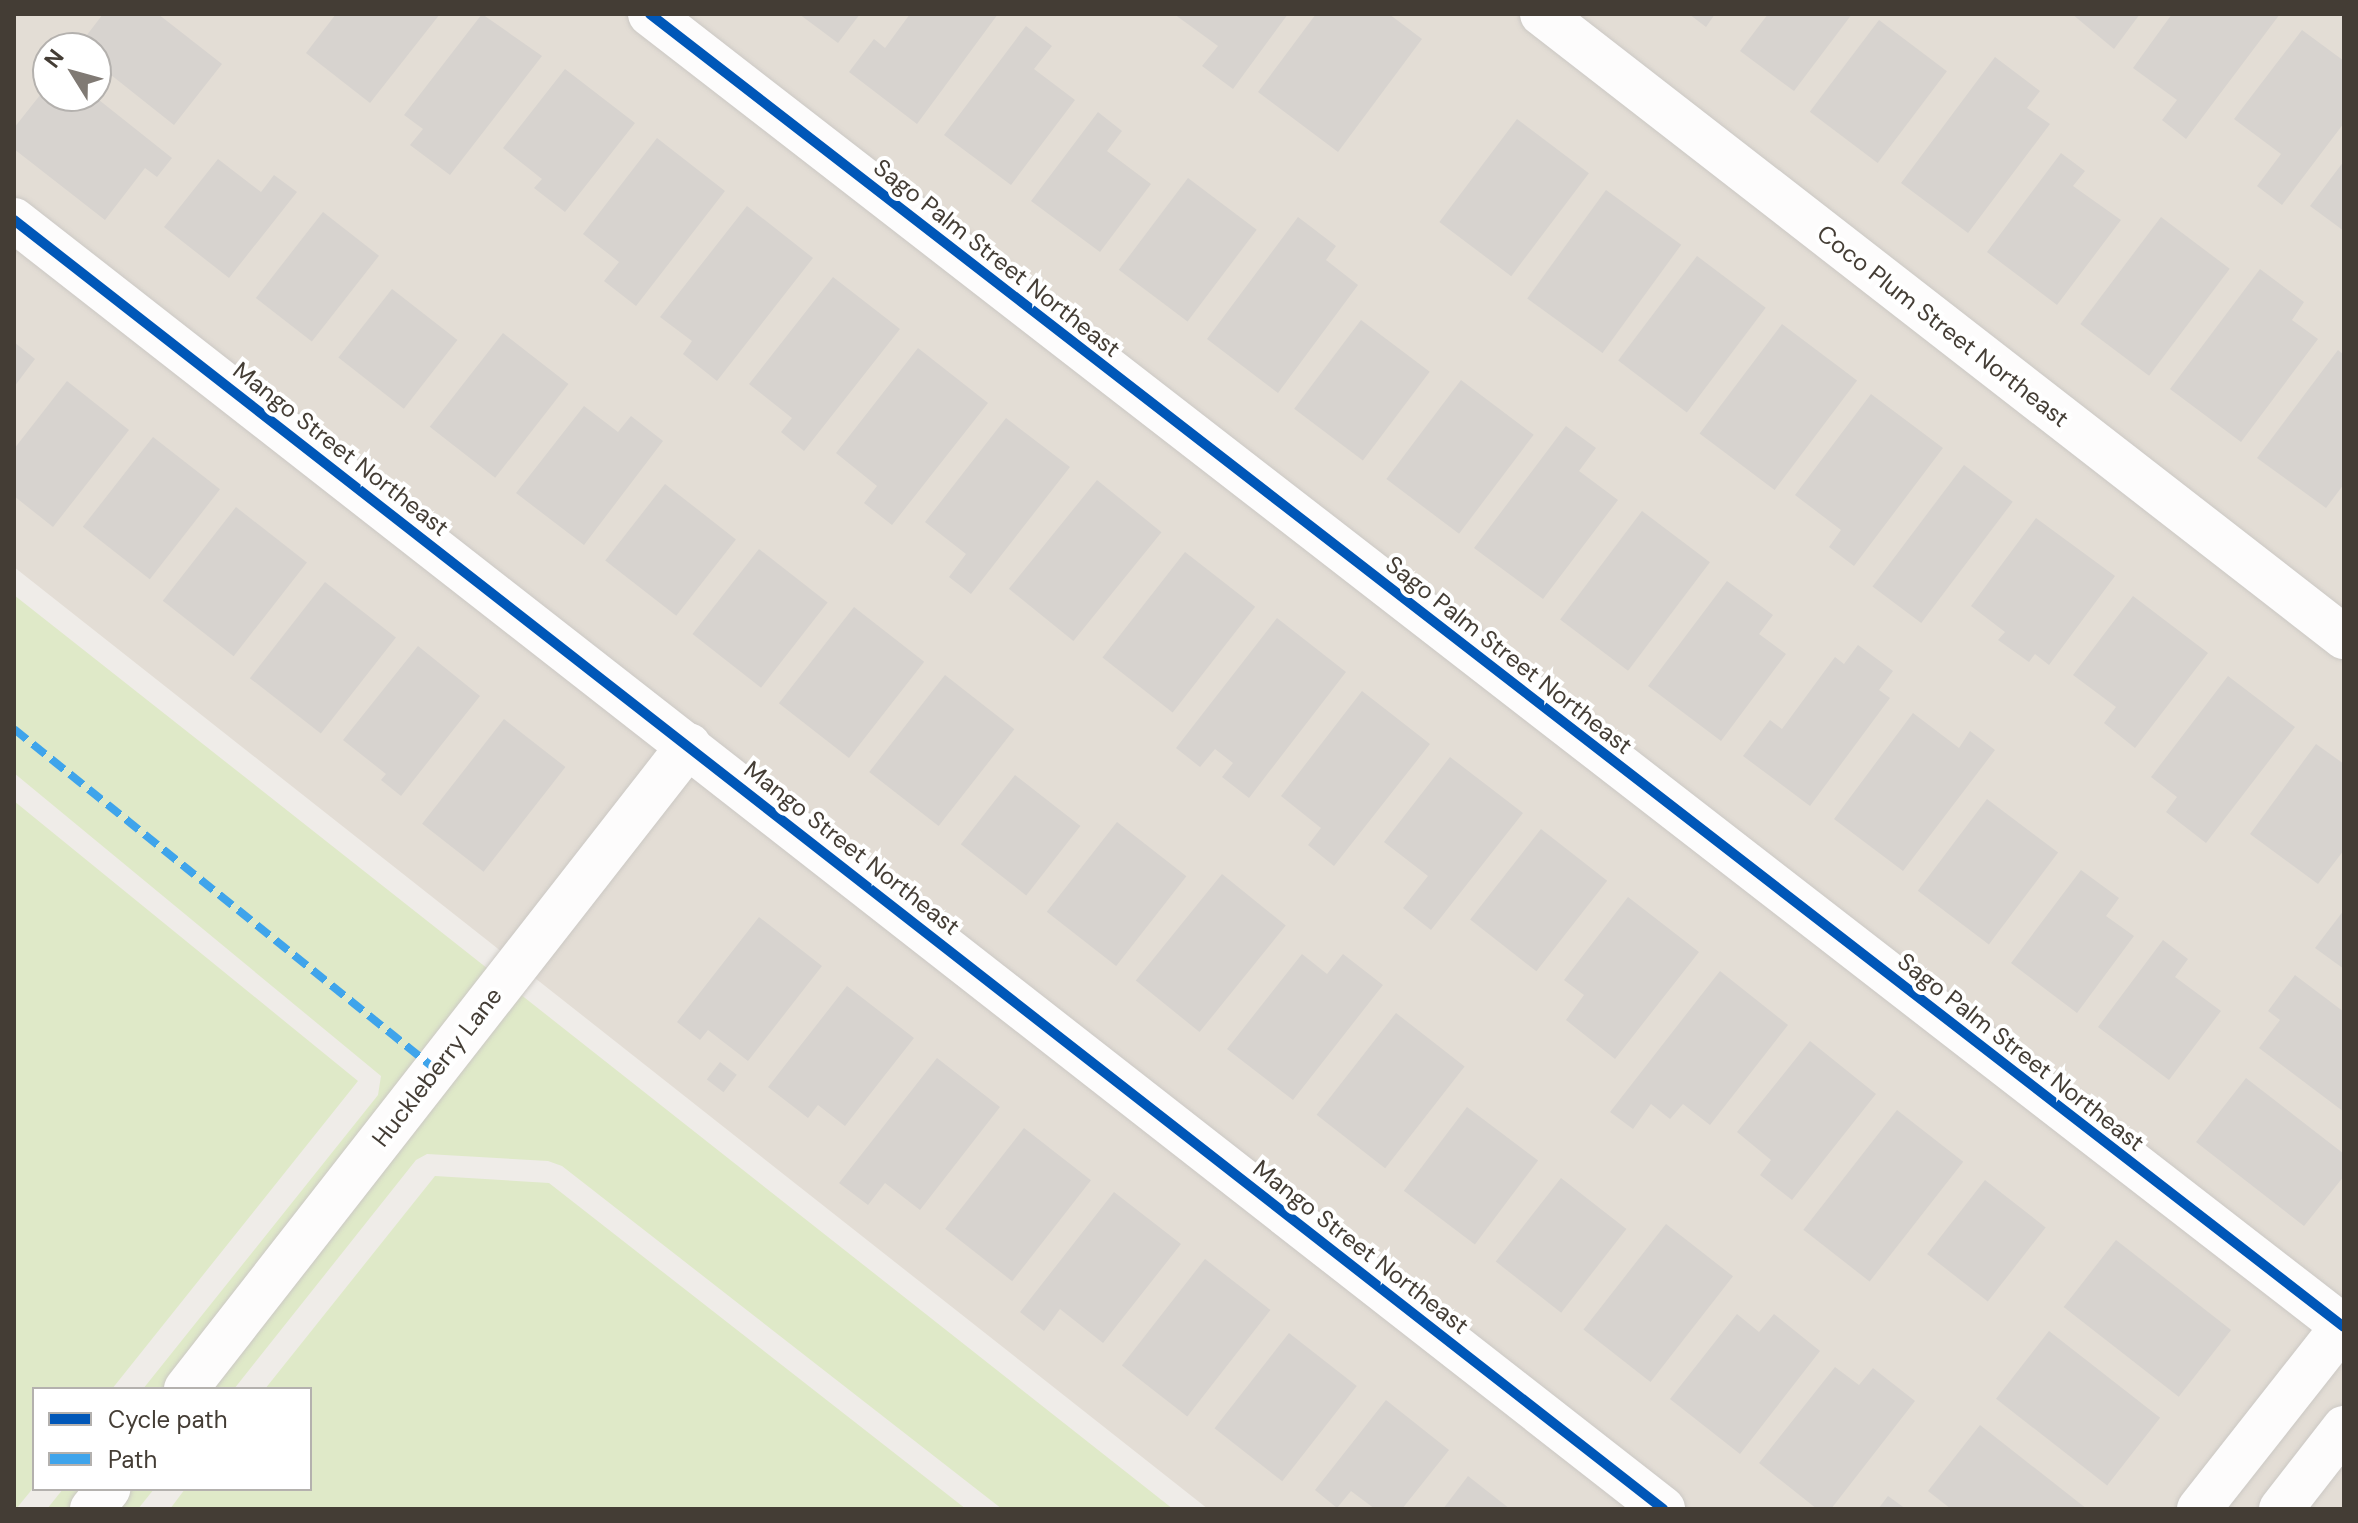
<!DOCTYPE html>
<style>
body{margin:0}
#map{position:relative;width:2358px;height:1523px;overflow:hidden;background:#efece8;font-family:"DM Sans",sans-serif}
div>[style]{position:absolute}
.residential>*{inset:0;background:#e3ddd5}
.green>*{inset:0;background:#dfe9c8}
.building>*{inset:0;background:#d7d3cf;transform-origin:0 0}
.roads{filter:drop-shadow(0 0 2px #cbc8c4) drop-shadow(0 0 2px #cbc8c4)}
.street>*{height:44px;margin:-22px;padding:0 22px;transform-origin:22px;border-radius:22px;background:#fdfcfc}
.quiet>*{height:8px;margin-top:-4px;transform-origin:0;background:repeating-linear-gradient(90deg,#3fa4eb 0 16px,transparent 0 24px)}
.cycleway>*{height:10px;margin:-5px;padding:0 5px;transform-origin:5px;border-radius:5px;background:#0057b8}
span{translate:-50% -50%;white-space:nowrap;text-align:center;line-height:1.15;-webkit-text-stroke:8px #fff;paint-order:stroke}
.street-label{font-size:24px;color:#443d35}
.frame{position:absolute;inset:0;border:16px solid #443d35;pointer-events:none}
.legend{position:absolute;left:32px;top:1387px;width:280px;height:104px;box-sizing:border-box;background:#fff;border:2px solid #b4b1ae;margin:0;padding:10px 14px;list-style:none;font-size:24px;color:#443d35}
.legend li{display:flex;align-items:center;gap:16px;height:40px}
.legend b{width:40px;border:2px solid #b4b1ae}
.north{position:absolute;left:32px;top:32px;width:80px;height:80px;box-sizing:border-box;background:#fff;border:2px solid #b4b1ae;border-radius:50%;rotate:307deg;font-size:22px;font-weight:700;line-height:32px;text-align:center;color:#443d35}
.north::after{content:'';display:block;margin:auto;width:28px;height:36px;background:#807a74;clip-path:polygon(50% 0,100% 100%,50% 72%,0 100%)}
</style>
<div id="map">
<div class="residential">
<div style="clip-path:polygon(evenodd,14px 14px,2344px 14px,2344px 1509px,1208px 1509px,14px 567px,14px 14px,48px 48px,96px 48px,96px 96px,48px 96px,48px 48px)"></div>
</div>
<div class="green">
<div style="clip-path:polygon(14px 595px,1173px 1509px,1002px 1509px,562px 1166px,548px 1161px,427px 1154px,416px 1160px,234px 1389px,143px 1389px,378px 1095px,381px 1076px,14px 773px)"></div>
<div style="clip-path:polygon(14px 801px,358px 1081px,112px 1389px,34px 1389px,34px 1487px,16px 1509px)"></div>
<div style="clip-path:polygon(435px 1176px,549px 1183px,966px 1509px,170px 1509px,185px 1489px,310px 1489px,310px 1389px,265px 1389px)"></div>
<div style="clip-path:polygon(63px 1489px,154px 1489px,138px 1509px,47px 1509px)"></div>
</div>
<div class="building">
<div style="clip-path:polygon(103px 14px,158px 14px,222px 64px,174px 125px,96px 63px,96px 48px,77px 48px)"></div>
<div style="clip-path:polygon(336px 14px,440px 14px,370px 103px,306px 53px)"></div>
<div style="clip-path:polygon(482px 14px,542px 56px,450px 175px,410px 145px,423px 129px,404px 115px)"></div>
<div style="clip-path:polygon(799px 14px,860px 14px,838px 43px)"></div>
<div style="clip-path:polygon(910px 14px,998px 14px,917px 124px,849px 72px,874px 39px,885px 48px)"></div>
<div style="clip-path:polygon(1174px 14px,1288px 14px,1233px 89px,1202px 66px,1218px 46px)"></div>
<div style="clip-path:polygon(1316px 14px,1389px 14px,1422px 39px,1338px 152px,1258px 92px)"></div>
<div style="clip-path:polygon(1689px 14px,1715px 14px,1706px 27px)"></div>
<div style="clip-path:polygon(1768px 14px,1852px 14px,1794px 91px,1740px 51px)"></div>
<div style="clip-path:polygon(2072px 14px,2140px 14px,2114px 49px)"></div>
<div style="clip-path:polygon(2172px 14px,2280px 14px,2186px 139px,2162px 120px,2177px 100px,2133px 68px)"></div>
<div style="left:1879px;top:20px;width:85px;height:115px;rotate:37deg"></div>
<div style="clip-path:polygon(1026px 26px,1052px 46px,1034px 69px,1075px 100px,1011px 185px,944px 135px)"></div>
<div style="clip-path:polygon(2302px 30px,2344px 61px,2344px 123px,2282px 205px,2257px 186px,2281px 154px,2234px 119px)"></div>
<div style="clip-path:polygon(1995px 57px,2040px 91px,2027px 108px,2050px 124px,1968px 233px,1901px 183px)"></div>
<div style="clip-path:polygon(565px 69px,635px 123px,565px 212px,534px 188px,542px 179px,503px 148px)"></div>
<div style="clip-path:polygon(48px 85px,48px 96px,94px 96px,172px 158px,157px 177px,145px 168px,105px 220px,14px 149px,14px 128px)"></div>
<div style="clip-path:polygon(1098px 112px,1122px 131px,1107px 151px,1151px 184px,1100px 252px,1031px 201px)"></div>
<div style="left:1517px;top:119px;width:90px;height:129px;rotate:37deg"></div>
<div style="clip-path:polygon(657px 138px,725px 191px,636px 306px,604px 281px,619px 262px,583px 234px)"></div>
<div style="clip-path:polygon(2061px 153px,2085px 171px,2073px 186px,2121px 220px,2057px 305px,1987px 252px)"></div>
<div style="clip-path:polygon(218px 159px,261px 192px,274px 175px,297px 192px,229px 278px,164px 227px)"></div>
<div style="clip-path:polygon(2344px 161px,2344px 231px,2310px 206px)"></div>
<div style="left:1188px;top:178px;width:86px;height:115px;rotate:37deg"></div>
<div style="left:1606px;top:190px;width:93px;height:134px;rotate:36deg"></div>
<div style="clip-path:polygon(747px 206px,813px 258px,717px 381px,683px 354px,692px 341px,660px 317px)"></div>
<div style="left:323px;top:212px;width:71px;height:109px;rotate:38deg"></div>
<div style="clip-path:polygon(1298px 217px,1336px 246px,1326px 260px,1358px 285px,1278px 393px,1207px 339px)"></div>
<div style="left:2161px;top:217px;width:86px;height:134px;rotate:37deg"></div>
<div style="left:1697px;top:256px;width:86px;height:131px;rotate:37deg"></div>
<div style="clip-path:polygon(2260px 269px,2304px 302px,2292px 320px,2318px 339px,2241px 442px,2170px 389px)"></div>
<div style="clip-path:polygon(833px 277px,900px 329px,804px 451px,781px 432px,792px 418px,749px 384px)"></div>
<div style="left:392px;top:289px;width:83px;height:87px;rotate:38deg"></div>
<div style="left:1361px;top:320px;width:86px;height:111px;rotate:37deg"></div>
<div style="left:1782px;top:324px;width:94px;height:137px;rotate:37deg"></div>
<div style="left:503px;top:333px;width:83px;height:119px;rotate:38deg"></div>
<div style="clip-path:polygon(14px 342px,35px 359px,14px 387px)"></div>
<div style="clip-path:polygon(918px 348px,988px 403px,892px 525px,864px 503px,877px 486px,836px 453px)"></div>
<div style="clip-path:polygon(2338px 350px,2344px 355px,2344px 484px,2326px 508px,2257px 458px)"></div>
<div style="left:1461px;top:380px;width:91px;height:124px;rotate:37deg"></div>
<div style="clip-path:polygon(67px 381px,129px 430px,53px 527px,14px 496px,14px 449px)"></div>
<div style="clip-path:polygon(1871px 394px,1943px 448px,1854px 566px,1829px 547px,1841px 530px,1795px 495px)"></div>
<div style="clip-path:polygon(584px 406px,618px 432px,631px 416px,663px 441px,584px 545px,516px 493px)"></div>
<div style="clip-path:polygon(1006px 418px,1070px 467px,971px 594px,949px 577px,966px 554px,925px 522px)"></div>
<div style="clip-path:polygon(1566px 426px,1596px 448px,1579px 471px,1618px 500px,1543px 599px,1474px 548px)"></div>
<div style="left:153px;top:437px;width:85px;height:114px;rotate:38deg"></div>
<div style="left:1964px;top:465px;width:61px;height:152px;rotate:37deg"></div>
<div style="left:1097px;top:480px;width:83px;height:140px;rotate:39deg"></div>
<div style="left:665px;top:484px;width:90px;height:97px;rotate:38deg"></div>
<div style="left:236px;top:507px;width:90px;height:119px;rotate:38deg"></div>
<div style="left:1642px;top:511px;width:85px;height:136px;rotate:37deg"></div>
<div style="clip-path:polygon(2036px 518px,2115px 576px,2049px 665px,2035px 654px,2029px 662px,1998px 640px,2005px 632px,1971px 606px)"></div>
<div style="left:759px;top:549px;width:87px;height:108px;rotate:38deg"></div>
<div style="left:1185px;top:552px;width:89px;height:134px;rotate:38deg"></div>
<div style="clip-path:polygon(1727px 581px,1773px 615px,1759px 634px,1786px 654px,1721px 741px,1648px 686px)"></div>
<div style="left:325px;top:582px;width:90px;height:122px;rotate:38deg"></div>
<div style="clip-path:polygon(2133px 596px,2208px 653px,2135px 748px,2104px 723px,2116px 707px,2073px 675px)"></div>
<div style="left:854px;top:607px;width:89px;height:122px;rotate:38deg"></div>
<div style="clip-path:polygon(1277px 618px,1346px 672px,1249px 798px,1222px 777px,1233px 763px,1215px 749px,1200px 767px,1176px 748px)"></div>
<div style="clip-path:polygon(1858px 645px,1893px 671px,1879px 690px,1890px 698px,1810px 806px,1743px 756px,1770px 720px,1782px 729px,1835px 657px,1844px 664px)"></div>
<div style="clip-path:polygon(418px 646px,480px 696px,401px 796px,381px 780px,386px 774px,343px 740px)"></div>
<div style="left:945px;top:675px;width:88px;height:123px;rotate:38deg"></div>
<div style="clip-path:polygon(2228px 676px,2295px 727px,2206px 843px,2166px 812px,2177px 797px,2151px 777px)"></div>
<div style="clip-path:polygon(1362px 691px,1430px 744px,1334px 866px,1308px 845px,1321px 828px,1281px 796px)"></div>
<div style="clip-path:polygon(1913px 713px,1959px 748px,1970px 731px,1995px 750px,1903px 871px,1834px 819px)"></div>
<div style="left:504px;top:719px;width:78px;height:133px;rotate:38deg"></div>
<div style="clip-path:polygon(2316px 744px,2344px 764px,2344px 850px,2318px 884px,2250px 834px)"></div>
<div style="clip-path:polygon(1450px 757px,1523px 813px,1431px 930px,1403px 908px,1428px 876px,1384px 842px)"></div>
<div style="left:1015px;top:775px;width:83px;height:88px;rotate:38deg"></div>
<div style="left:1987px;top:799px;width:89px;height:115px;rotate:37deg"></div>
<div style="left:1117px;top:822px;width:88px;height:114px;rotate:38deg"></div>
<div style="left:1541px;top:829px;width:84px;height:115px;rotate:38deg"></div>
<div style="clip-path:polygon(2081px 870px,2119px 898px,2106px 916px,2134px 936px,2077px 1013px,2011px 963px)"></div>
<div style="left:1222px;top:874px;width:82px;height:137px;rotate:39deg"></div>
<div style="clip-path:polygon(1628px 897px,1699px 952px,1615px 1059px,1566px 1020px,1584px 995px,1564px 980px)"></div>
<div style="clip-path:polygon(2344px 910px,2344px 969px,2315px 948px)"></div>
<div style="clip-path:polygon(759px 917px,822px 966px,748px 1061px,708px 1030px,700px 1040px,677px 1022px)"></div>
<div style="clip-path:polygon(2163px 940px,2188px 959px,2175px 977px,2221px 1011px,2169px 1080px,2098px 1027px)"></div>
<div style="clip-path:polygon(1302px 954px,1327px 974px,1343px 954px,1383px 985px,1293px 1100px,1227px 1049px)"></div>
<div style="clip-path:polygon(1720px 971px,1788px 1025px,1710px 1125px,1683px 1104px,1670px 1119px,1651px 1104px,1633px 1129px,1610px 1112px)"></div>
<div style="clip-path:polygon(2295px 975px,2344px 1012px,2344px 1112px,2259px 1048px,2280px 1020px,2268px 1011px)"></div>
<div style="clip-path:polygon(847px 986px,914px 1038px,845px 1126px,818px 1105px,808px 1118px,768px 1087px)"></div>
<div style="left:1396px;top:1013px;width:87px;height:129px;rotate:38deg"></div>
<div style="clip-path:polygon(1810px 1041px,1876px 1094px,1792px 1200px,1760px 1175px,1771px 1160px,1737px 1132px)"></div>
<div style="clip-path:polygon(937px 1058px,1000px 1107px,920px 1210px,885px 1183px,868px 1205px,839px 1183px)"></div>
<div style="left:720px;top:1062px;width:21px;height:22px;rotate:37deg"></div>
<div style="clip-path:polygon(2246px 1078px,2344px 1154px,2344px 1176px,2304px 1226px,2196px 1142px)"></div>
<div style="left:1467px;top:1107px;width:89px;height:105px;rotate:37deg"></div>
<div style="left:1897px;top:1110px;width:84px;height:152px;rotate:38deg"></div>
<div style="left:1024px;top:1128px;width:85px;height:128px;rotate:38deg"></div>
<div style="left:1561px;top:1178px;width:83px;height:106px;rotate:38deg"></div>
<div style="left:1985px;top:1180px;width:77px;height:94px;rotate:38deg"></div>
<div style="clip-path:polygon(1114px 1192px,1181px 1244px,1103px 1343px,1060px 1309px,1044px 1331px,1020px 1312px)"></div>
<div style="left:1666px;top:1224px;width:85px;height:134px;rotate:38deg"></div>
<div style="left:2116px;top:1240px;width:146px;height:85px;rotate:38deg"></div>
<div style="left:1205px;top:1259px;width:83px;height:135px;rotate:38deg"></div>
<div style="clip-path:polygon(1737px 1314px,1759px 1332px,1774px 1314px,1820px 1351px,1740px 1454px,1670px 1399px)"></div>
<div style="left:2049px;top:1331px;width:141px;height:86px;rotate:38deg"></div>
<div style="left:1289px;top:1333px;width:86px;height:121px;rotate:38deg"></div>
<div style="clip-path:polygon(1835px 1367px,1859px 1385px,1873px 1368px,1915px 1401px,1831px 1509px,1817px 1509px,1759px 1463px)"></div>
<div style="clip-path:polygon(1386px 1400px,1449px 1450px,1402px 1509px,1375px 1509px,1351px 1491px,1337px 1508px,1315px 1490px)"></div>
<div style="clip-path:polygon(1980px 1425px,2087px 1509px,1951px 1509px,1928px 1491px)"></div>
<div style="clip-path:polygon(1468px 1476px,1510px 1509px,1443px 1509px)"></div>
<div style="clip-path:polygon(1888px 1496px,1906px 1509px,1878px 1509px)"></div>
</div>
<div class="roads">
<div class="street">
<div style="left:650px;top:14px;width:2143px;rotate:37.78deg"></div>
<div style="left:1542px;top:14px;width:1016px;rotate:37.84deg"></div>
<div style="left:14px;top:220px;width:2093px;rotate:38.01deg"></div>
<div style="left:186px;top:1389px;width:817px;rotate:-52.01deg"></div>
<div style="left:92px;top:1509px;width:26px;rotate:-51deg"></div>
<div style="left:2199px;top:1509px;width:234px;rotate:-51.8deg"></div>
<div style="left:2281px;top:1509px;width:103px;rotate:-52.1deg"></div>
</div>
</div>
<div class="quiet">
<div style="left:14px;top:729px;width:541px;rotate:38.92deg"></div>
</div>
<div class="cycleway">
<div style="left:650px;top:14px;width:2143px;rotate:37.78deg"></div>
<div style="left:14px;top:220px;width:2093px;rotate:38.01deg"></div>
</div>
<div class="street-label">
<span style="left:997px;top:258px;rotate:38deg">Sago Palm Street Northeast</span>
<span style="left:1943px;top:326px;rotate:38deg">Coco Plum Street Northeast</span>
<span style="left:341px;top:449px;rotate:38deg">Mango Street Northeast</span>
<span style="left:1509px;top:655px;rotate:38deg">Sago Palm Street Northeast</span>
<span style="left:852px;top:848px;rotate:38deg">Mango Street Northeast</span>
<span style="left:2021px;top:1052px;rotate:38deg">Sago Palm Street Northeast</span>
<span style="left:437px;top:1067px;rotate:-52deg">Huckleberry Lane</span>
<span style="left:1361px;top:1247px;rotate:38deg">Mango Street Northeast</span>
</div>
<div class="frame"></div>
<ul class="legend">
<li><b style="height:10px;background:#0057b8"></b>Cycle path</li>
<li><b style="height:10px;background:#3fa4eb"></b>Path</li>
</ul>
<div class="north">N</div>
</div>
